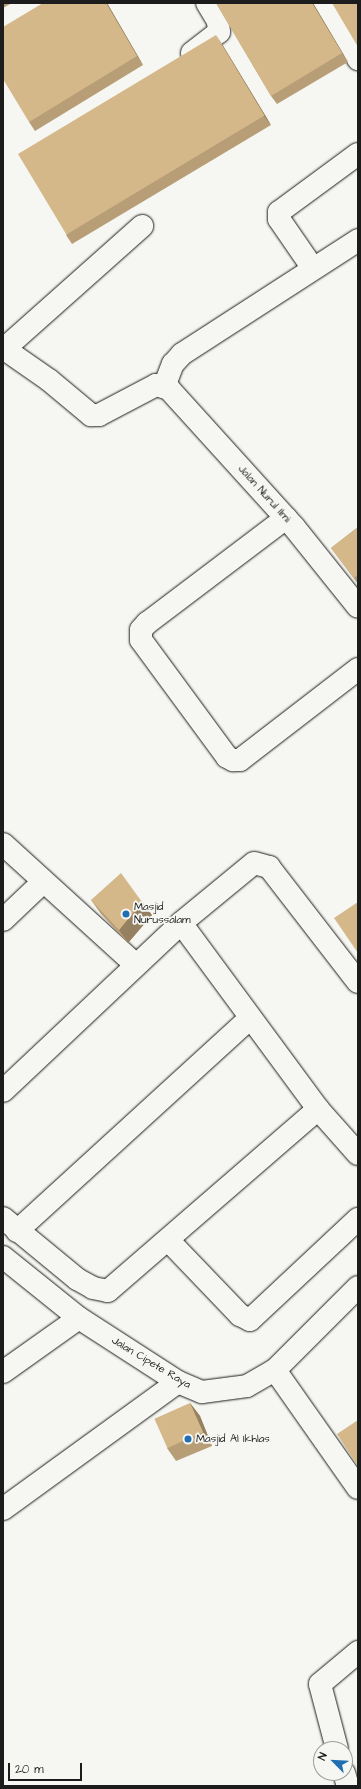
<!DOCTYPE html>
<style>
body{margin:0}
#map{position:relative;width:361px;height:1789px;overflow:hidden;background:#f6f6f2;font-family:"Architects Daughter",sans-serif}
div>[style]{position:absolute}
.roads{filter:drop-shadow(0 0 1px #1c1c1c) drop-shadow(0 0 1px #1c1c1c)}
.street>*{height:22px;margin:-11px;padding:0 11px;transform-origin:11px;border-radius:11px;background:#f6f6f2}
.secondary>*{height:22px;margin:-11px;padding:0 11px;transform-origin:11px;border-radius:11px;background:#f6f6f2}
.wall>*{inset:0;background:#b79e77}
.shaded-wall>*{inset:0;background:#958161}
.building>*{inset:0;background:#d5b88a;transform-origin:0 0}
.dots>*{width:11px;height:11px;translate:-50% -50%;box-sizing:border-box;border:2px solid #f6f6f2;border-radius:50%}
span{translate:-50% -50%;white-space:nowrap;text-align:center;line-height:1.15;-webkit-text-stroke:3.5px #f6f6f2;paint-order:stroke}
.street-label{font-size:11px;color:#1c1c1c}
.poi-label{font-size:11px;color:#1c1c1c}
.left{translate:0 -50%;text-align:left}
.frame{position:absolute;inset:0;border:4px solid #1c1c1c;pointer-events:none}
.north{position:absolute;left:313px;top:1741px;width:40px;height:40px;box-sizing:border-box;background:#f6f6f2;border:1px solid #9f9f9c;border-radius:50%;rotate:294deg;font-size:11px;font-weight:700;line-height:16px;text-align:center;color:#1c1c1c}
.north::after{content:'';display:block;margin:auto;width:14px;height:18px;background:#1f6fb2;clip-path:polygon(50% 0,100% 100%,50% 72%,0 100%)}
.scale{position:absolute;left:8px;top:1763px;width:74px;height:18px;box-sizing:border-box;border:2px solid #1c1c1c;border-top:0;padding-left:5px;font-size:12px;line-height:14px;white-space:nowrap;color:#1c1c1c;-webkit-text-stroke:3px #f6f6f2;paint-order:stroke}
</style>
<div id="map">
<div class="roads">
<div class="street">
<div style="left:324px;top:3px;width:66px;rotate:58.7deg"></div>
<div style="left:192px;top:53px;width:34px;rotate:-38deg"></div>
<div style="left:219px;top:32px;width:11px;rotate:-95deg"></div>
<div style="left:218px;top:21px;width:21px;rotate:-121deg"></div>
<div style="left:312px;top:267px;width:58px;rotate:-124.5deg"></div>
<div style="left:279px;top:219px;width:7px;rotate:-90deg"></div>
<div style="left:279px;top:212px;width:98px;rotate:-36.3deg"></div>
<div style="left:3px;top:348px;width:56px;rotate:34.8deg"></div>
<div style="left:49px;top:380px;width:55px;rotate:39.8deg"></div>
<div style="left:91px;top:415px;width:8px"></div>
<div style="left:99px;top:415px;width:64px;rotate:-27.8deg"></div>
<div style="left:156px;top:385px;width:14px;rotate:17deg"></div>
<div style="left:169px;top:389px;width:186px;rotate:47.8deg"></div>
<div style="left:294px;top:527px;width:102px;rotate:51.3deg"></div>
<div style="left:4px;top:349px;width:185px;rotate:-41.7deg"></div>
<div style="left:164px;top:387px;width:25px;rotate:-69deg"></div>
<div style="left:173px;top:364px;width:13px;rotate:-48deg"></div>
<div style="left:182px;top:354px;width:210px;rotate:-32.9deg"></div>
<div style="left:286px;top:518px;width:174px;rotate:142.9deg"></div>
<div style="left:147px;top:623px;width:9px;rotate:131deg"></div>
<div style="left:141px;top:630px;width:10px;rotate:90deg"></div>
<div style="left:141px;top:640px;width:145px;rotate:53.7deg"></div>
<div style="left:227px;top:757px;width:7px;rotate:27deg"></div>
<div style="left:233px;top:760px;width:7px"></div>
<div style="left:240px;top:760px;width:149px;rotate:-37.6deg"></div>
<div style="left:3px;top:844px;width:180px;rotate:42.3deg"></div>
<div style="left:3px;top:920px;width:54px;rotate:-43.5deg"></div>
<div style="left:181px;top:923px;width:231px;rotate:53.6deg"></div>
<div style="left:318px;top:1109px;width:60px;rotate:48.4deg"></div>
<div style="left:3px;top:1091px;width:245px;rotate:-43.3deg"></div>
<div style="left:181px;top:923px;width:94px;rotate:-39.4deg"></div>
<div style="left:254px;top:863px;width:16px;rotate:15deg"></div>
<div style="left:269px;top:867px;width:145px;rotate:52.3deg"></div>
<div style="left:3px;top:1218px;width:96px;rotate:39.5deg"></div>
<div style="left:77px;top:1279px;width:18px;rotate:29deg"></div>
<div style="left:93px;top:1288px;width:15px;rotate:11deg"></div>
<div style="left:108px;top:1291px;width:278px;rotate:-40.9deg"></div>
<div style="left:17px;top:1231px;width:316px;rotate:-42.4deg"></div>
<div style="left:168px;top:1240px;width:104px;rotate:46.2deg"></div>
<div style="left:240px;top:1315px;width:11px;rotate:27deg"></div>
<div style="left:250px;top:1320px;width:148px;rotate:-43.1deg"></div>
<div style="left:275px;top:1370px;width:144px;rotate:54.9deg"></div>
<div style="left:3px;top:1372px;width:93px;rotate:-35.4deg"></div>
<div style="left:3px;top:1509px;width:216px;rotate:-36deg"></div>
<div style="left:337px;top:1749px;width:67px;rotate:-104.7deg"></div>
<div style="left:320px;top:1684px;width:50px;rotate:-40.1deg"></div>
<div style="left:344px;top:1773px;width:14px;rotate:73deg"></div>
</div>
<div class="secondary">
<div style="left:3px;top:1257px;width:97px;rotate:38.8deg"></div>
<div style="left:79px;top:1318px;width:118px;rotate:32.9deg"></div>
<div style="left:178px;top:1382px;width:26px;rotate:23deg"></div>
<div style="left:202px;top:1392px;width:45px;rotate:-7.6deg"></div>
<div style="left:247px;top:1386px;width:32px;rotate:-30deg"></div>
<div style="left:275px;top:1370px;width:117px;rotate:-45deg"></div>
</div>
</div>
<div class="wall">
<div style="clip-path:polygon(3px 3px,12px 3px,3px 8px)"></div>
<div style="clip-path:polygon(107px 3px,143px 65px,35px 131px,29px 122px)"></div>
<div style="clip-path:polygon(216px 3px,313px 3px,348px 62px,277px 104px,271px 96px)"></div>
<div style="clip-path:polygon(222px 44px,271px 125px,72px 244px,66px 235px)"></div>
<div style="clip-path:polygon(358px 527px,358px 584px,331px 548px)"></div>
<div style="clip-path:polygon(91px 900px,142px 902px,152px 915px,128px 943px,101px 914px)"></div>
<div style="clip-path:polygon(190px 1403px,200px 1416px,212px 1446px,176px 1461px,167px 1448px)"></div>
</div>
<div class="shaded-wall">
<div style="clip-path:polygon(106px 3px,107px 3px,143px 65px,137px 56px)"></div>
<div style="clip-path:polygon(312px 3px,313px 3px,348px 62px,342px 53px)"></div>
<div style="clip-path:polygon(216px 35px,222px 44px,271px 125px,264px 116px)"></div>
<div style="clip-path:polygon(142px 902px,152px 915px,128px 943px,119px 930px)"></div>
<div style="clip-path:polygon(190px 1403px,200px 1416px,212px 1446px,203px 1432px)"></div>
</div>
<div class="building">
<div style="clip-path:polygon(43px 3px,106px 3px,137px 56px,29px 122px,3px 79px,3px 27px)"></div>
<div style="clip-path:polygon(216px 3px,312px 3px,342px 53px,271px 96px)"></div>
<div style="clip-path:polygon(332px 3px,358px 3px,358px 47px)"></div>
<div style="left:216px;top:35px;width:94px;height:231px;rotate:59deg"></div>
<div style="clip-path:polygon(358px 527px,358px 574px,354px 578px,331px 548px)"></div>
<div style="clip-path:polygon(121px 873px,142px 902px,119px 930px,91px 900px)"></div>
<div style="clip-path:polygon(358px 902px,358px 953px,334px 918px)"></div>
<div style="left:190px;top:1403px;width:32px;height:39px;rotate:66deg"></div>
<div style="clip-path:polygon(358px 1420px,358px 1467px,337px 1434px)"></div>
</div>
<div class="dots">
<div style="left:126px;top:914px;background:#1f6fb2"></div>
<div style="left:188px;top:1439px;background:#1f6fb2"></div>
</div>
<div class="street-label">
<span style="left:264px;top:494px;rotate:48deg">Jalan Nurul Ilmi</span>
<span style="left:151px;top:1363px;rotate:31deg">Jalan Cipete Raya</span>
</div>
<div class="poi-label">
<span class="left" style="left:134px;top:914px">Masjid<br>Nurussalam</span>
<span class="left" style="left:196px;top:1439px">Masjid Al Ikhlas</span>
</div>
<div class="frame"></div>
<div class="north">N</div>
<div class="scale">20 m</div>
</div>
